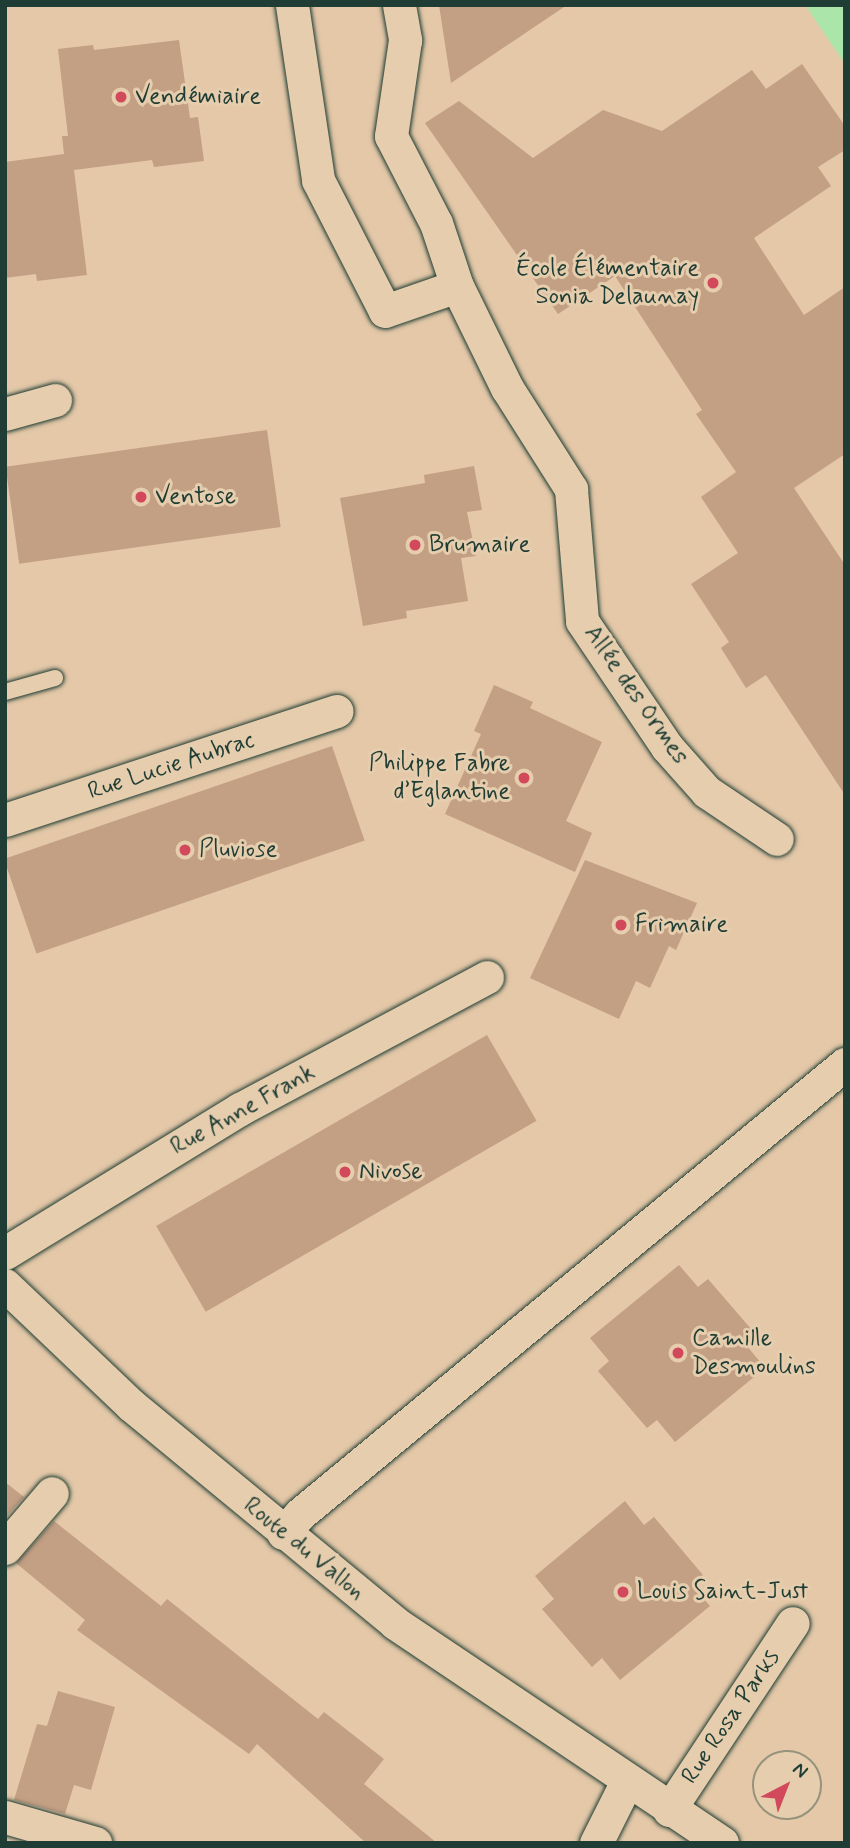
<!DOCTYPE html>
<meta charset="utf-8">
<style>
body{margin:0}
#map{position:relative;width:850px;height:1848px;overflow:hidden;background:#e4c8a8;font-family:Mynerve,sans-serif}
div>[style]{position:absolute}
.green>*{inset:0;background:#ace5a9}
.building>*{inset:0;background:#c39f84;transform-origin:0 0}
.roads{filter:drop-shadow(0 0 2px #1f3d34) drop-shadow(0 0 2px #1f3d34)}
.lane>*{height:16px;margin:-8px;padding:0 8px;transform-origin:8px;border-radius:8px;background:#e5cdad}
.street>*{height:33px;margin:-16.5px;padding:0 16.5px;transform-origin:16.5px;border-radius:16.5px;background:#e5cdad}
.dots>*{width:19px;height:19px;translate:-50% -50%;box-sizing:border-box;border:4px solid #e5cdad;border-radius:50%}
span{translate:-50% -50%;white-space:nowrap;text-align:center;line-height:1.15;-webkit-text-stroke:6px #e5cdad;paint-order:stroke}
.poi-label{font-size:24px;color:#1f3d34}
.left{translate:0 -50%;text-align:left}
.right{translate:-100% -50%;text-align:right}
.street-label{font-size:24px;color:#1f3d34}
.frame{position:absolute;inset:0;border:7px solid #1f3d34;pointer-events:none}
.north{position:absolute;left:752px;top:1750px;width:70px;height:70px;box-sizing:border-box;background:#e5cdad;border:2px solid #96937d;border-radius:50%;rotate:42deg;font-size:19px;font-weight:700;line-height:28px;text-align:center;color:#1f3d34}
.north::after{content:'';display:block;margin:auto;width:24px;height:32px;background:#d1495b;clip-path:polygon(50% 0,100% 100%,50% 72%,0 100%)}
</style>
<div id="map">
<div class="green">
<div style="clip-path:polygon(805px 5px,845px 5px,845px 64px)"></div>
</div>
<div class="building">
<div style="clip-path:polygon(439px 5px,567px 5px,451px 83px)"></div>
<div style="clip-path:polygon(179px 40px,190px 118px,198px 117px,204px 161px,154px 167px,152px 160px,74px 170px,87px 275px,37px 281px,36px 274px,5px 278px,5px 162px,64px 154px,62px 136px,68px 136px,58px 49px,93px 45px,94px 50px)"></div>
<div style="clip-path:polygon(802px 64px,845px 126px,845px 150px,818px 167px,831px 186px,754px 238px,804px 315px,845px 287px,845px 454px,794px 488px,845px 565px,845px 795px,766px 675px,746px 688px,721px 648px,729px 642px,691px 584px,738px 553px,701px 497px,736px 472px,696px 414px,702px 410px,615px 276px,558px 314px,425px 123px,459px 101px,533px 158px,603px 110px,662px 131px,752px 70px,766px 89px)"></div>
<div style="left:267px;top:430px;width:98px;height:264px;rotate:82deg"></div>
<div style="clip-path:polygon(474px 466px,482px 510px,467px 512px,476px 556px,461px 558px,468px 601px,406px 611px,407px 618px,363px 626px,340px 498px,425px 483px,424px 475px)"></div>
<div style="clip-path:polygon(494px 685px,533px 702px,530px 708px,602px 742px,566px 821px,592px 833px,575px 872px,445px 814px,481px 734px,474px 731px)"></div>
<div style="left:332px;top:746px;width:100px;height:347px;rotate:71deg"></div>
<div style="clip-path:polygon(585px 860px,697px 903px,676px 950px,669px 946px,650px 988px,636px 981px,619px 1019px,530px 978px)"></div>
<div style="left:487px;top:1035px;width:99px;height:382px;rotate:60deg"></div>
<div style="clip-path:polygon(679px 1265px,698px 1287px,708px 1279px,758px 1337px,747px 1346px,765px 1368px,675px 1442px,657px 1420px,647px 1428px,598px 1371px,609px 1361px,590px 1338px)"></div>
<div style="clip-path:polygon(5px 1482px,24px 1497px,5px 1518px)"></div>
<div style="clip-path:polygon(625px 1501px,644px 1525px,654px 1517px,703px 1575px,692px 1585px,710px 1606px,620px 1680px,602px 1658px,592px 1667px,542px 1609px,554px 1599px,535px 1576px)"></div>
<div style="clip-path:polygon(54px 1521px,161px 1606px,167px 1599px,318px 1719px,324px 1712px,384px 1759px,364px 1784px,437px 1843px,366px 1843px,257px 1744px,249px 1754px,77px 1630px,85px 1620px,16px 1563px)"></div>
<div style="clip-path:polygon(58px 1691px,115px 1707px,91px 1790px,74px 1785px,65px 1814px,14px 1800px,37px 1724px,47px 1726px)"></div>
</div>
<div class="roads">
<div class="lane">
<div style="left:5px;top:692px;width:52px;rotate:-15.6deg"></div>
</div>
<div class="street">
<div style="left:292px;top:5px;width:177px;rotate:81.5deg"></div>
<div style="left:318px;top:180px;width:147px;rotate:62.9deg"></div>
<div style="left:385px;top:311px;width:76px;rotate:-19.1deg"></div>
<div style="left:457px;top:286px;width:114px;rotate:63.9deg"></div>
<div style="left:507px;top:388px;width:120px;rotate:57.6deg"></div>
<div style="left:571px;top:489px;width:132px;rotate:85.2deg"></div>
<div style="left:582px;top:621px;width:152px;rotate:56deg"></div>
<div style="left:667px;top:747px;width:60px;rotate:48.4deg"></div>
<div style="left:707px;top:792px;width:84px;rotate:33.9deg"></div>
<div style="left:399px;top:5px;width:36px;rotate:80deg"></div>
<div style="left:405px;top:40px;width:97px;rotate:98.3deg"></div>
<div style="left:391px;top:136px;width:98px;rotate:62.7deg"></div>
<div style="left:436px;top:223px;width:66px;rotate:71.6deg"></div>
<div style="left:5px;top:414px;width:52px;rotate:-15.6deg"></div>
<div style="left:5px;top:820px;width:349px;rotate:-18.2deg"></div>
<div style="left:5px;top:1253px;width:276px;rotate:-31.5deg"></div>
<div style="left:240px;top:1109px;width:280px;rotate:-28.1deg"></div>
<div style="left:5px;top:1285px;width:174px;rotate:43.6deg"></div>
<div style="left:131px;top:1405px;width:342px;rotate:39.5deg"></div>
<div style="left:395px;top:1623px;width:394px;rotate:33.9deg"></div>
<div style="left:283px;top:1533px;width:25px;rotate:-48deg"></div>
<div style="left:300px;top:1514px;width:707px;rotate:-39.55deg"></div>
<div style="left:5px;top:1548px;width:72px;rotate:-49.5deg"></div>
<div style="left:669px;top:1810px;width:224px;rotate:-56.5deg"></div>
<div style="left:5px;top:1817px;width:94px;rotate:16.1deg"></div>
<div style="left:596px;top:1843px;width:69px;rotate:-63.4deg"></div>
</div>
</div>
<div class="dots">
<div style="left:121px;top:97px;background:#d1495b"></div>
<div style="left:713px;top:283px;background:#d1495b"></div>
<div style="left:141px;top:497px;background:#d1495b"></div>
<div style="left:415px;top:545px;background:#d1495b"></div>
<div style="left:524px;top:778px;background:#d1495b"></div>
<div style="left:185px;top:850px;background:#d1495b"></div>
<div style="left:621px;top:925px;background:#d1495b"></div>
<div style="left:345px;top:1172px;background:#d1495b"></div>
<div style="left:678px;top:1353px;background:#d1495b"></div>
<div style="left:623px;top:1592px;background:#d1495b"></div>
</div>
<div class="poi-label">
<span class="left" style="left:135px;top:97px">Vendémiaire</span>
<span class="right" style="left:699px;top:283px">École Élémentaire<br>Sonia Delaunay</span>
<span class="left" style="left:155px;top:497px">Ventose</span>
<span class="left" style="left:429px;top:545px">Brumaire</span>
<span class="right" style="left:510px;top:778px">Philippe Fabre<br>d’Eglantine</span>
<span class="left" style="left:199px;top:850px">Pluviose</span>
<span class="left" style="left:635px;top:925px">Frimaire</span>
<span class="left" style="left:359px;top:1172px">Nivose</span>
<span class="left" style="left:692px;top:1353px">Camille<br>Desmoulins</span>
<span class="left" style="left:637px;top:1592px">Louis Saint-Just</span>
</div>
<div class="street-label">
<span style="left:636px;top:695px;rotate:55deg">Allée des Ormes</span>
<span style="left:171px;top:766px;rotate:-18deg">Rue Lucie Aubrac</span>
<span style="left:243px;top:1110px;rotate:-29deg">Rue Anne Frank</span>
<span style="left:304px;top:1549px;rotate:39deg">Route du Vallon</span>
<span style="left:731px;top:1717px;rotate:-56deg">Rue Rosa Parks</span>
</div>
<div class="frame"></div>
<div class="north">N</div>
</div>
